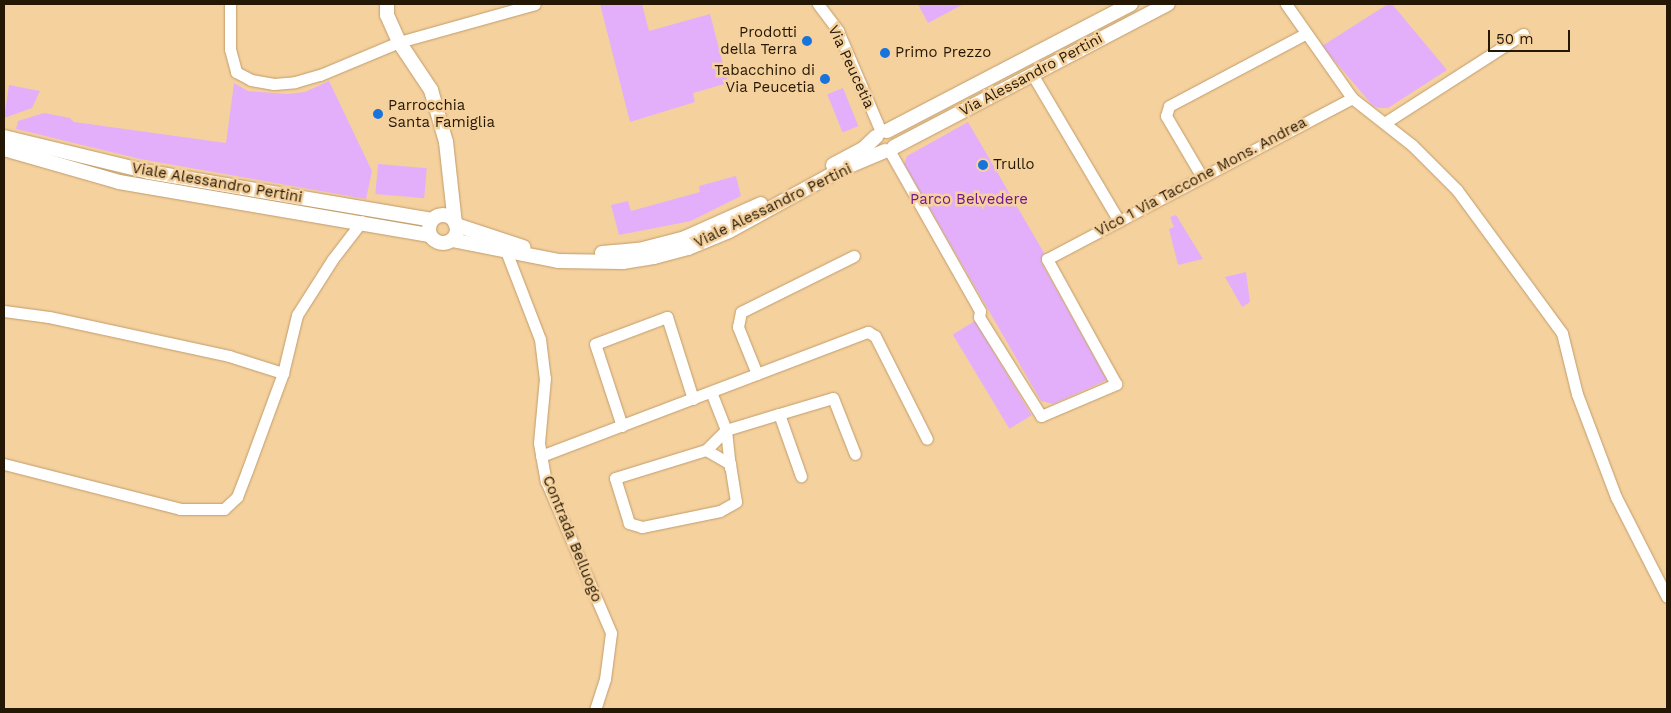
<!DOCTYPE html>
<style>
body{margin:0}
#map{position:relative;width:1671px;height:713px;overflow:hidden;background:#f5d19e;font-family:"Work Sans",sans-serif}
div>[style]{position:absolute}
.green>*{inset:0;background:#e4affa;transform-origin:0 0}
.roads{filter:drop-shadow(0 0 1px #c09d6b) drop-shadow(0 0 1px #c09d6b)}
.minor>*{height:11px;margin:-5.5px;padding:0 5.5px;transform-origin:5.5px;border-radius:5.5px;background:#fff}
.major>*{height:14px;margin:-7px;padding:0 7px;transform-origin:7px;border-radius:7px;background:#fff}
.major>.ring{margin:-7px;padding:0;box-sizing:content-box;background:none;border:14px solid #fff;border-radius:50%}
.dots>*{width:14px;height:14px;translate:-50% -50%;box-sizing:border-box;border:2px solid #f5d19e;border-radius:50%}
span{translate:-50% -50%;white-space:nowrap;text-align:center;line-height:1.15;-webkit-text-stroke:5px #f5d19e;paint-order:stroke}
.poi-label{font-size:15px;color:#241703}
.right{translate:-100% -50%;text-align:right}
.left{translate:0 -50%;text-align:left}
.street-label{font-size:15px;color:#241703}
.park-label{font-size:15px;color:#731690}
.frame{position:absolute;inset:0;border:5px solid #241703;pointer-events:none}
.scale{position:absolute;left:1488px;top:30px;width:82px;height:22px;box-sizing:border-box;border:2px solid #241703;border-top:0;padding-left:6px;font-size:15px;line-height:18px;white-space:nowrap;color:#241703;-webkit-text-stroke:4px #f5d19e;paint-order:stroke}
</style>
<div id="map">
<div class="green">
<div style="clip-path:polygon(600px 4px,642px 4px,649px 31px,710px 14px,728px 83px,693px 93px,695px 102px,630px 122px)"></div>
<div style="clip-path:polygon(918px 4px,964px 4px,928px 23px)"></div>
<div style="clip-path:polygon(1388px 4px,1392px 4px,1447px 70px,1388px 108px,1379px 108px,1373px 106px,1322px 46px)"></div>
<div style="clip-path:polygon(329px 81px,372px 171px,366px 199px,140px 159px,16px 129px,18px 121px,44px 113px,70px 118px,74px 122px,226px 143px,234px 83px,248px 91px,287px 94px,305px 92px)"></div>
<div style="clip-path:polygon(9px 85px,40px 91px,32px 108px,4px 118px)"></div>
<div style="left:843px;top:88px;width:41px;height:17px;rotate:68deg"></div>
<div style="clip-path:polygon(968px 122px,1047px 258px,1041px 262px,1107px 380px,1053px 404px,1041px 401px,904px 164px,907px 156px)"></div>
<div style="left:378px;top:164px;width:49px;height:30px;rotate:5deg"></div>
<div style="clip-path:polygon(736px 176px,741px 196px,691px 221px,619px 235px,611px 205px,628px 201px,631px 211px,700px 192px,699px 186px)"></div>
<div style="clip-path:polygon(1176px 215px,1203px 259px,1178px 265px,1169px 229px,1174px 227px,1170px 217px)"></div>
<div style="clip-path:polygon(1246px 272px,1250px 302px,1242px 307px,1225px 277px)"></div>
<div style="left:975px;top:321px;width:110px;height:26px;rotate:59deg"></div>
</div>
<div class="roads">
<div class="minor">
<div style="left:230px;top:4px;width:45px;rotate:90deg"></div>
<div style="left:230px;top:49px;width:24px;rotate:75deg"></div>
<div style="left:236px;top:72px;width:17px;rotate:28deg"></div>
<div style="left:251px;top:80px;width:23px;rotate:10deg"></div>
<div style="left:274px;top:84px;width:21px;rotate:-5deg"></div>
<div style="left:295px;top:82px;width:26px;rotate:-16deg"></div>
<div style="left:320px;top:75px;width:86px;rotate:-22.7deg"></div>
<div style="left:399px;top:42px;width:141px;rotate:-15.6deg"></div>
<div style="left:818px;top:4px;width:34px;rotate:53deg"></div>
<div style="left:838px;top:31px;width:110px;rotate:66.9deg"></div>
<div style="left:1286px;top:4px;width:115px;rotate:54.9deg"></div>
<div style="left:1352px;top:98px;width:76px;rotate:38.1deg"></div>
<div style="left:1412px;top:145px;width:64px;rotate:45deg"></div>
<div style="left:1457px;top:190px;width:177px;rotate:53.7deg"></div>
<div style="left:1562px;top:333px;width:63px;rotate:76.2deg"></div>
<div style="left:1577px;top:394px;width:110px;rotate:69.3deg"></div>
<div style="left:1616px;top:497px;width:112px;rotate:63deg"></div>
<div style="left:1032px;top:74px;width:171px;rotate:59.4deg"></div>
<div style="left:1386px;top:122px;width:163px;rotate:-32.7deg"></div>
<div style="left:889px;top:150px;width:185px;rotate:60.5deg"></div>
<div style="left:980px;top:311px;width:6px;rotate:99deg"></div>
<div style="left:979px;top:317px;width:117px;rotate:57.9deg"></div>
<div style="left:1041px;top:416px;width:82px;rotate:-23.1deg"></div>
<div style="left:1116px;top:384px;width:143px;rotate:-118.9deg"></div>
<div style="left:1047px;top:259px;width:345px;rotate:-27.8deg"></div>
<div style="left:1202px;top:177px;width:71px;rotate:-120.5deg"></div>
<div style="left:1166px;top:116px;width:10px;rotate:-73deg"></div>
<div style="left:1169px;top:106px;width:154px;rotate:-27.9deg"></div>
<div style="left:506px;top:251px;width:94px;rotate:68.9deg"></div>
<div style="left:540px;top:339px;width:39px;rotate:83deg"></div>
<div style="left:545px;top:378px;width:65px;rotate:95.3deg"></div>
<div style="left:539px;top:443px;width:39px;rotate:80deg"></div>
<div style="left:546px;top:481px;width:165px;rotate:66.8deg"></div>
<div style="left:611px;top:633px;width:46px;rotate:97.4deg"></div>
<div style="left:605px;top:679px;width:32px;rotate:108deg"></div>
<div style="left:4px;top:311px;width:45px;rotate:7.6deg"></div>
<div style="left:49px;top:317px;width:184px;rotate:12.2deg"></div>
<div style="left:229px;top:356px;width:57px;rotate:17.5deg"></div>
<div style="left:757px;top:374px;width:51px;rotate:-112deg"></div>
<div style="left:738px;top:327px;width:15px;rotate:-79deg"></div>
<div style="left:741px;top:312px;width:126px;rotate:-26.4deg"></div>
<div style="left:779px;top:414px;width:56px;rotate:-16.5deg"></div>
<div style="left:833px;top:398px;width:60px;rotate:68.6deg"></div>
<div style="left:622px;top:426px;width:86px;rotate:-108.2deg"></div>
<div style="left:595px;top:344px;width:77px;rotate:-20.6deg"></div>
<div style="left:667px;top:317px;width:86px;rotate:72.4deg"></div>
<div style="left:706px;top:450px;width:28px;rotate:30deg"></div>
<div style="left:730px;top:464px;width:38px;rotate:81deg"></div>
<div style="left:736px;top:502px;width:18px;rotate:151deg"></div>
<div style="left:720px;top:511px;width:80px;rotate:168.4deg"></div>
<div style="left:642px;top:527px;width:14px;rotate:-163deg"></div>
<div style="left:629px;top:523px;width:47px;rotate:-107.3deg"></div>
<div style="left:615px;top:478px;width:95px;rotate:-17.1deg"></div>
<div style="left:706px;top:450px;width:28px;rotate:-45deg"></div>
<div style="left:726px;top:430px;width:41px;rotate:-111.5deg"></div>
<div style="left:541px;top:456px;width:350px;rotate:-20.8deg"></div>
<div style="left:868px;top:332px;width:8px;rotate:30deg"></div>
<div style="left:875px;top:336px;width:115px;rotate:63.2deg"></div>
<div style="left:4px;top:464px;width:182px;rotate:14.3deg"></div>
<div style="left:180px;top:509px;width:44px"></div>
<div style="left:224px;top:509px;width:18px;rotate:-43deg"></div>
<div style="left:237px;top:497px;width:28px;rotate:-69deg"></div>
<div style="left:247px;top:471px;width:104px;rotate:-69.8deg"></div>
<div style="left:283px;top:373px;width:60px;rotate:-76.4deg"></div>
<div style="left:297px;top:315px;width:65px;rotate:-57.5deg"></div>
<div style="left:332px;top:260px;width:49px;rotate:-52.4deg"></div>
<div style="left:730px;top:468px;width:38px;rotate:-96deg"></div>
<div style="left:726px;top:430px;width:55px;rotate:-16.8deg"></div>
<div style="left:779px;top:414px;width:66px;rotate:70.5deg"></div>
</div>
<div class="major">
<div style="left:387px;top:4px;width:11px;rotate:90deg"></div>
<div style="left:387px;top:15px;width:30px;rotate:66deg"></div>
<div style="left:399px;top:42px;width:58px;rotate:56.3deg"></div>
<div style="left:431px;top:90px;width:54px;rotate:73.9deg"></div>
<div style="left:446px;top:142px;width:81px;rotate:83.7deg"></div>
<div style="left:887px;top:131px;width:275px;rotate:-27.5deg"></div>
<div style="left:4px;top:137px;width:149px;rotate:13.6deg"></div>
<div style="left:149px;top:172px;width:287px;rotate:9.6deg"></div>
<div style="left:894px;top:147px;width:309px;rotate:-27.6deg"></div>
<div style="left:4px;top:149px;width:120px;rotate:16deg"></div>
<div style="left:119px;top:182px;width:315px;rotate:9.7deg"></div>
<div style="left:833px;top:165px;width:34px;rotate:-28deg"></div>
<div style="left:863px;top:149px;width:18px;rotate:-43deg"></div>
<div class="ring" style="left:429px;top:215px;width:14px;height:14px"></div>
<div style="left:456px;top:225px;width:71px;rotate:18.2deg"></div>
<div style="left:452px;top:240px;width:108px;rotate:11.2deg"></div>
<div style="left:558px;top:261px;width:65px;rotate:0.9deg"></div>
<div style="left:623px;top:262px;width:31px;rotate:-9deg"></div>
<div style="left:654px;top:257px;width:35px;rotate:-15deg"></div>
<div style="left:688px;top:248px;width:44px;rotate:-22.5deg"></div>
<div style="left:729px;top:231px;width:129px;rotate:-28.8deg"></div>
<div style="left:842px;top:169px;width:47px;rotate:-22.7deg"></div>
<div style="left:602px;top:253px;width:37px;rotate:-5deg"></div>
<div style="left:639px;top:250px;width:48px;rotate:-14.6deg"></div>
<div style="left:685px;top:238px;width:83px;rotate:-24.1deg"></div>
</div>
</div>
<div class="dots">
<div style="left:807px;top:41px;background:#1873dc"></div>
<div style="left:885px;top:53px;background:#1873dc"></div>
<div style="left:825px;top:79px;background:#1873dc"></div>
<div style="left:378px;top:114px;background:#1873dc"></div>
<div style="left:983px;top:165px;background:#1873dc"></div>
</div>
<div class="poi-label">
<span class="right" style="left:797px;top:41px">Prodotti<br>della Terra</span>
<span class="left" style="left:895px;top:53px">Primo Prezzo</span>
<span class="right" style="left:815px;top:79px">Tabacchino di<br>Via Peucetia</span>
<span class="left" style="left:388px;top:114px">Parrocchia<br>Santa Famiglia</span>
<span class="left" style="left:993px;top:165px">Trullo</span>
</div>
<div class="street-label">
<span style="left:851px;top:67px;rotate:65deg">Via Peucetia</span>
<span style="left:1031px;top:75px;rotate:-28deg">Via Alessandro Pertini</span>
<span style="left:1201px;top:177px;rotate:-28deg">Vico 1 Via Taccone Mons. Andrea</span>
<span style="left:217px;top:183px;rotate:10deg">Viale Alessandro Pertini</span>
<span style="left:773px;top:206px;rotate:-26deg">Viale Alessandro Pertini</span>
<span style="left:572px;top:539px;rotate:68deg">Contrada Belluogo</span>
</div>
<div class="park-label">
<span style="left:969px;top:200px">Parco Belvedere</span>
</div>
<div class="frame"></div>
<div class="scale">50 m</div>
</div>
